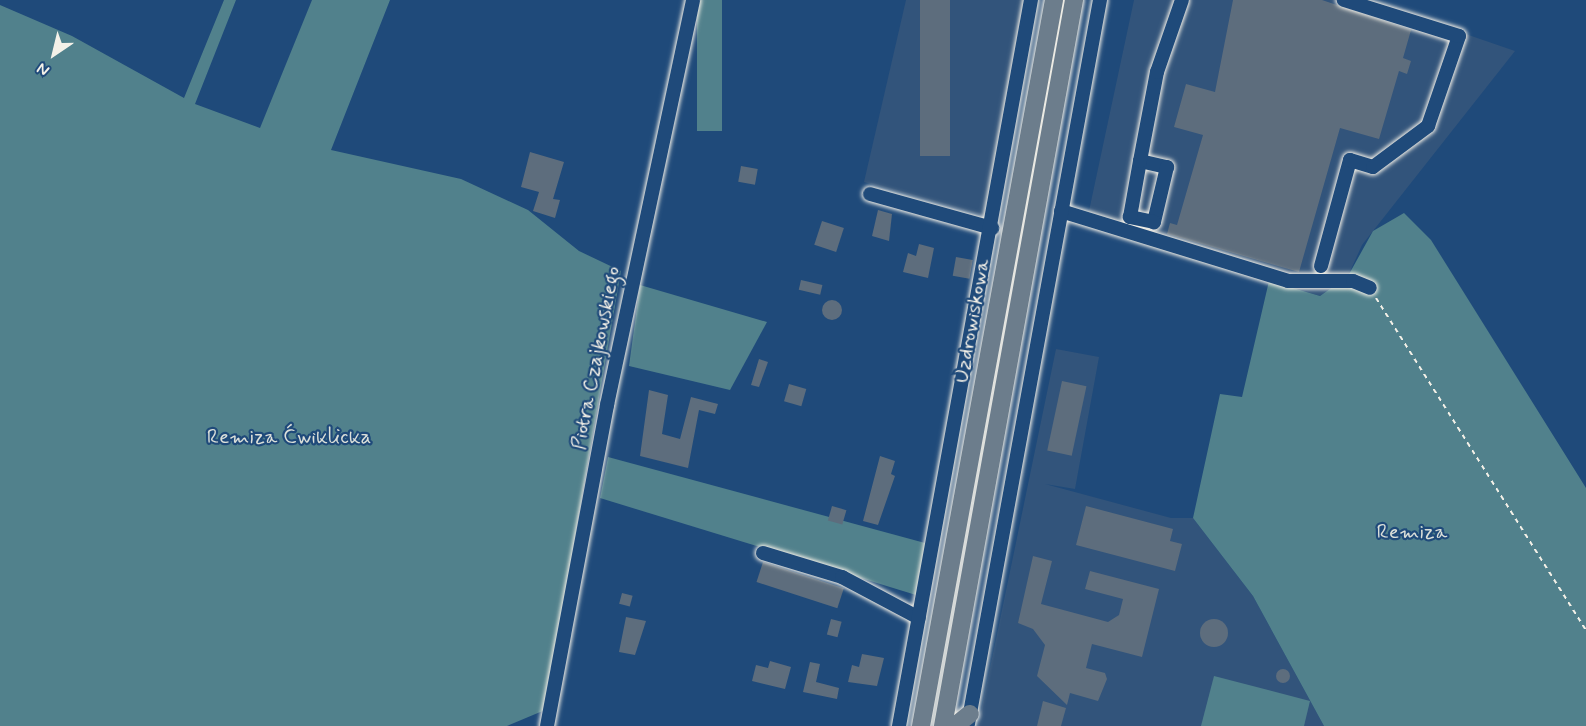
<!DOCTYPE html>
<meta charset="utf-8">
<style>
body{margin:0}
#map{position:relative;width:1586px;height:726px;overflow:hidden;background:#1f4a7a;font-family:Mynerve,sans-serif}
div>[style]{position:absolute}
.built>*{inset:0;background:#32547b}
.green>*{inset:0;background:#51818c;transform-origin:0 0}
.building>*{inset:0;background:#5d6d7d;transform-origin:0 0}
.round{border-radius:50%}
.path>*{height:2px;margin-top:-1px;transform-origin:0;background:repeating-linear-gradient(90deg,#f4f1e8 0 4.5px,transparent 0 9px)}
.roads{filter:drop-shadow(0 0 2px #f4f1e8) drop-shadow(0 0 2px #f4f1e8)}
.minor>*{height:14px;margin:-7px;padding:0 7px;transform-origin:7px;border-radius:7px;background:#1f4a7a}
.major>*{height:18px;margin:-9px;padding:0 9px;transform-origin:9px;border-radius:9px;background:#6c7d8c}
span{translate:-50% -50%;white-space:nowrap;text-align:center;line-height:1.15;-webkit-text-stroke:4.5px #1f4a7a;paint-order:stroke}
.street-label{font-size:21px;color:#f4f1e8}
.park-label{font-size:21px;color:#dce0da}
.north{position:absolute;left:24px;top:24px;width:60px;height:60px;-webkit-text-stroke:4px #1f4a7a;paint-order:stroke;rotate:215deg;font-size:16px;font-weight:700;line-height:24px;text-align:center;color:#f4f1e8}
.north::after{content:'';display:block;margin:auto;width:21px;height:27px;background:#f4f1e8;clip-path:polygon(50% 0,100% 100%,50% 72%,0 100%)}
</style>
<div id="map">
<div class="built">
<div style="clip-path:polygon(906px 0,1026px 0,985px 216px,864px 182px)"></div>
<div style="clip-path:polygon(1134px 0,1367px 0,1515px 51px,1362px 245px,1348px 276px,1320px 296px,1086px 225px)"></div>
<div style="clip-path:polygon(1056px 349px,1099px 357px,1075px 489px,1045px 484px,1171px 518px,1193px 518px,1253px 596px,1324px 726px,978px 726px)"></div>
</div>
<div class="green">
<div style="clip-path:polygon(224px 0,236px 0,195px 104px,260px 128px,312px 0,390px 0,331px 150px,461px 179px,528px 210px,579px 251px,621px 271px,545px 710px,507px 726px,0 726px,0 5px,72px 36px,184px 98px)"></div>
<div style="left:697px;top:0;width:25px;height:131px"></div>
<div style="clip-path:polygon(1404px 213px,1431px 240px,1586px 488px,1586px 726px,1324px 726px,1253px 596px,1193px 518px,1220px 394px,1242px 397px,1269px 281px,1320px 296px,1348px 276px,1373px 231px)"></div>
<div style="clip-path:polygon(640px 285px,767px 322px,730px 390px,629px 366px)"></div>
<div style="clip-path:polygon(608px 457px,925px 543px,916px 595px,600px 498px)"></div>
<div style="clip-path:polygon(1214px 676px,1310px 701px,1304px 726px,1201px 726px)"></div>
</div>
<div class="building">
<div style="left:920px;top:0;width:30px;height:156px"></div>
<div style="clip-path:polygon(1233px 0,1322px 0,1411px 30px,1403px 58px,1411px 61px,1407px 74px,1399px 71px,1379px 139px,1340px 128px,1299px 272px,1167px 234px,1170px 223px,1177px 225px,1203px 135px,1174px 127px,1186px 84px,1215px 92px)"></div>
<div style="clip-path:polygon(530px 152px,564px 162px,553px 199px,560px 200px,555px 218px,533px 211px,539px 192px,521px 187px)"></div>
<div style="left:741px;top:166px;width:17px;height:16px;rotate:10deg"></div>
<div style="clip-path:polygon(878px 210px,892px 214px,889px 241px,872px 236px)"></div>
<div style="left:822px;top:221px;width:23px;height:25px;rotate:18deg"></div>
<div style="clip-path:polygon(919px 244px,934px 248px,928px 278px,903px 272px,908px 253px,916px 256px)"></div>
<div style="left:956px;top:257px;width:17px;height:19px;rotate:10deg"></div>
<div style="left:801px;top:280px;width:22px;height:10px;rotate:13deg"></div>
<div class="round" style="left:822px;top:300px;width:20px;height:20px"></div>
<div style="clip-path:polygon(759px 359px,768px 362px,759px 387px,751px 385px)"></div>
<div style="left:1062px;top:381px;width:25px;height:71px;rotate:12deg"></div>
<div style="left:789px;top:384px;width:18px;height:18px;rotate:16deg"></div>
<div style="clip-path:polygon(649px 390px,668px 395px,662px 434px,680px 439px,691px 397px,718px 404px,715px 414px,699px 410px,688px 468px,640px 456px)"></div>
<div style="clip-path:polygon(880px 456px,895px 461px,891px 474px,895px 476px,878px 525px,863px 521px)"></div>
<div style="left:832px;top:506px;width:15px;height:15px;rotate:16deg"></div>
<div style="clip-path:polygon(1086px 506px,1173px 529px,1170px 541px,1182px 544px,1175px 571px,1076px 545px)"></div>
<div style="clip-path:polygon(1033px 556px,1052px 561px,1041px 604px,1108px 622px,1119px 615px,1123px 599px,1085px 589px,1090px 571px,1159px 589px,1142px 657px,1092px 644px,1086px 668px,1105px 673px,1107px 679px,1098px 701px,1070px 693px,1067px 705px,1037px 676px,1045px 645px,1033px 629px,1018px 623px)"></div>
<div style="left:763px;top:562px;width:85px;height:21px;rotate:18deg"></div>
<div style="left:622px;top:593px;width:11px;height:11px;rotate:15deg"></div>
<div style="clip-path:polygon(626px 617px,646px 621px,635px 655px,619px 652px)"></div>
<div style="left:831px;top:619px;width:11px;height:16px;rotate:15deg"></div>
<div class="round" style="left:1200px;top:619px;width:28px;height:28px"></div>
<div style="clip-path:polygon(862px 654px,884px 658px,877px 686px,848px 682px,852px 665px,859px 667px)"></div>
<div style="clip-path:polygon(770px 661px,791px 667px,785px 689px,752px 681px,756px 665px,768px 668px)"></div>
<div style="clip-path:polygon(810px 662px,820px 664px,816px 682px,839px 688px,837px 699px,803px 692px)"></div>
<div class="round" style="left:1276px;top:669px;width:14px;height:14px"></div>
<div style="clip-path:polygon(1043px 701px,1066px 708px,1061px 726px,1037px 726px)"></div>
</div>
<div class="path">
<div style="left:1376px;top:298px;width:393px;rotate:57.7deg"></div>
</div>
<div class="roads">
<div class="minor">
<div style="left:1140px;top:161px;width:28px;rotate:13deg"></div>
<div style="left:1167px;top:167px;width:57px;rotate:103.3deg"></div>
<div style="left:1154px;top:222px;width:25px;rotate:-168deg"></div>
<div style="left:1130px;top:217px;width:57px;rotate:-79.9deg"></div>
<div style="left:1140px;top:161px;width:91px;rotate:-79.2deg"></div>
<div style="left:1157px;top:72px;width:76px;rotate:-70.9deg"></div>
<div style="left:870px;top:194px;width:127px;rotate:15.6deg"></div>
<div style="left:1061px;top:211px;width:238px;rotate:17.1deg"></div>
<div style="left:1288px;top:281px;width:65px"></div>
<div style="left:1353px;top:281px;width:18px;rotate:22deg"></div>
<div style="left:1321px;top:266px;width:110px;rotate:-74.7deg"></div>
<div style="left:1350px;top:160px;width:24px;rotate:17deg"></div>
<div style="left:1373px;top:167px;width:69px;rotate:-36.7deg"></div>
<div style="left:1428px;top:126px;width:95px;rotate:-71deg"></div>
<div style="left:1459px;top:36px;width:121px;rotate:-162.6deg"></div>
<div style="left:763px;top:553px;width:83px;rotate:16.9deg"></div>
<div style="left:842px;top:577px;width:87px;rotate:28deg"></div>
<div style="left:968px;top:724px;width:736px;rotate:-79.67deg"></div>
<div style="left:547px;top:726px;width:327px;rotate:-79.4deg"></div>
<div style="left:607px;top:405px;width:414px;rotate:-78deg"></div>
<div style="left:899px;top:726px;width:738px;rotate:-79.7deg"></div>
</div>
<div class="major">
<div style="left:921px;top:726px;width:738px;rotate:-79.62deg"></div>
<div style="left:943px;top:726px;width:738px;rotate:-79.77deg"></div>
<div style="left:955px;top:726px;width:19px;rotate:-39deg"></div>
</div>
</div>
<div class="street-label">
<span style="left:972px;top:321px;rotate:-80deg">Uzdrowiskowa</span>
<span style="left:596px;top:358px;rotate:-79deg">Piotra Czajkowskiego</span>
</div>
<div class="park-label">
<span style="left:289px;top:437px">Remiza Ćwiklicka</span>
<span style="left:1412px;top:532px">Remiza</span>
</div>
<div class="north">N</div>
</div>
